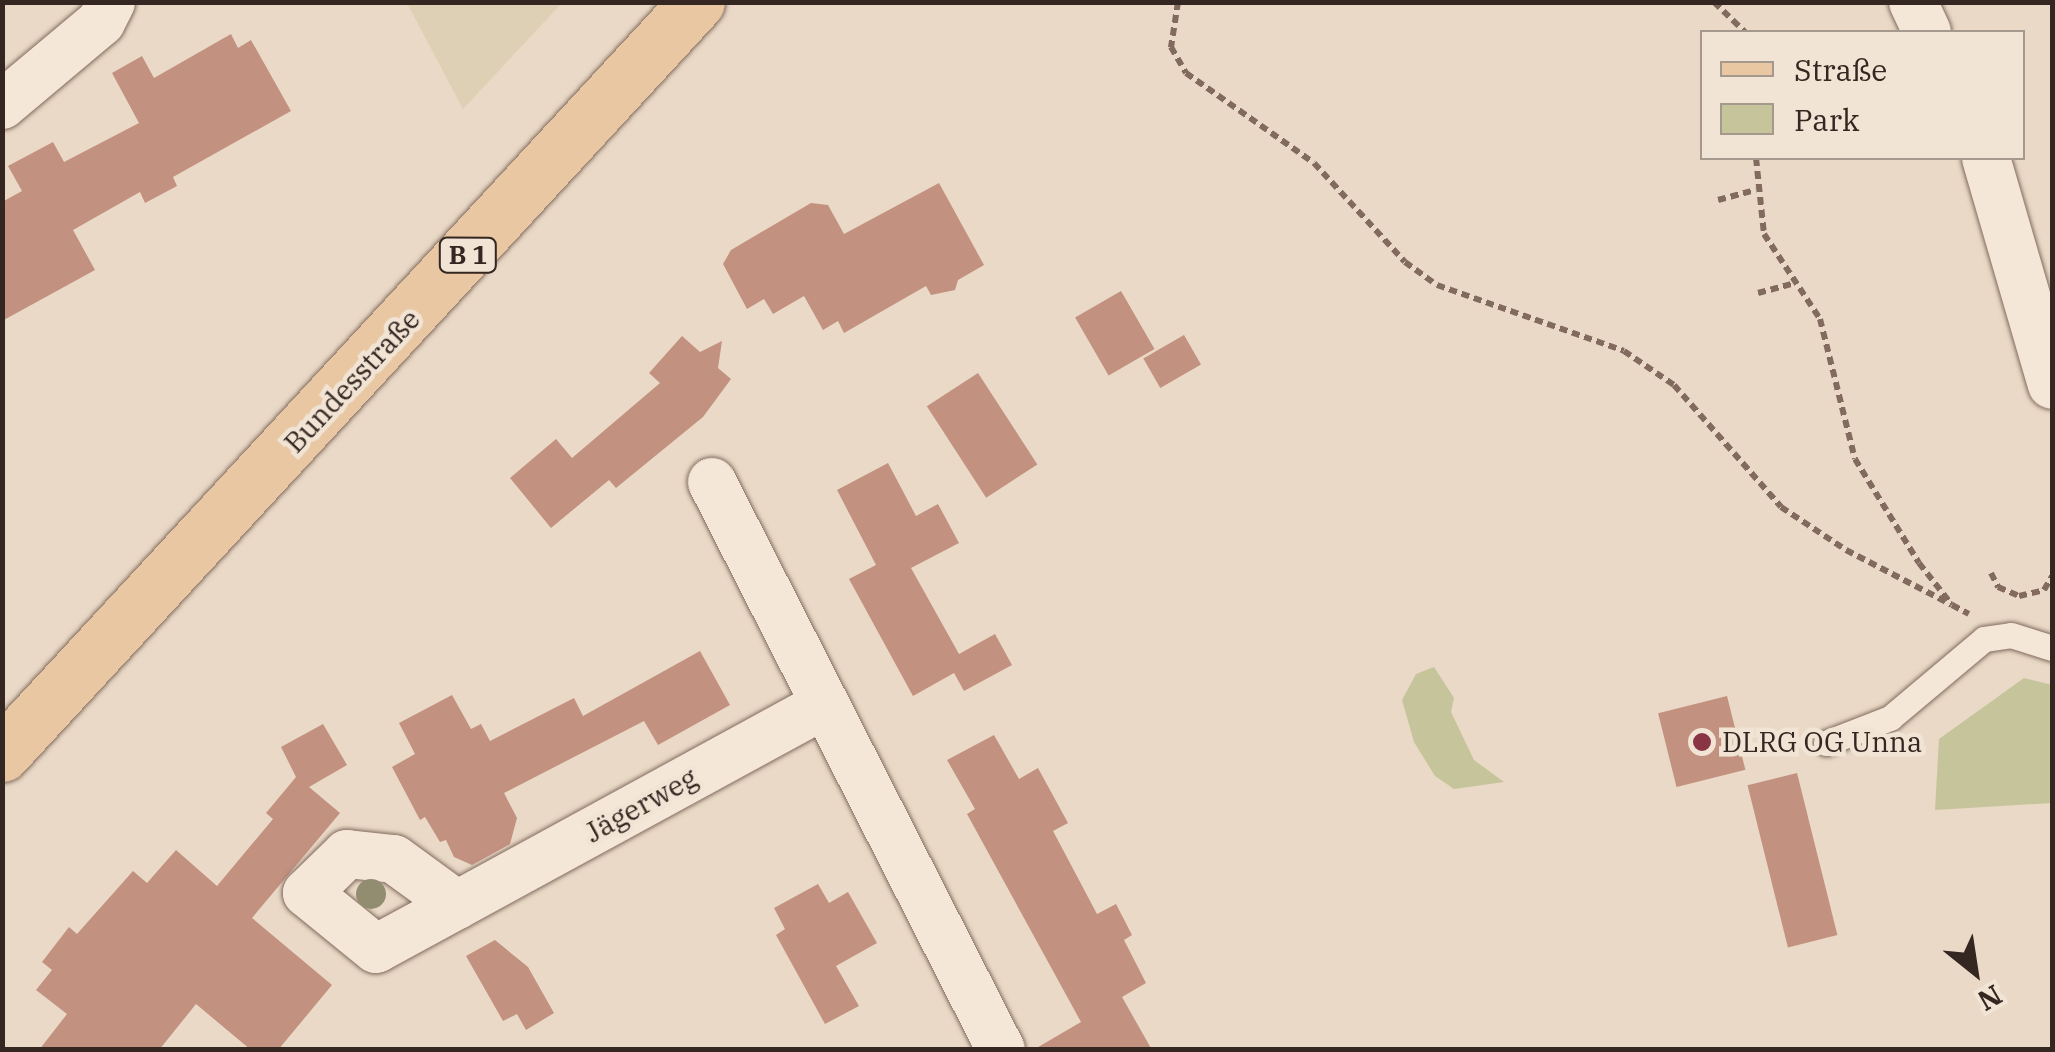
<!DOCTYPE html>
<meta charset="utf-8">
<style>
body{margin:0}
#map{position:relative;width:2055px;height:1052px;overflow:hidden;background:#e9d9c6;font-family:"IBM Plex Serif",serif}
div>[style]{position:absolute}
.farmland>*{inset:0;background:#ded0b4}
.green>*{inset:0;background:#c6c49b}
.building>*{inset:0;background:#c39180;transform-origin:0 0}
.path>*{height:6px;margin-top:-3px;transform-origin:0;background:repeating-linear-gradient(90deg,#826b5e 0 8px,transparent 0 13px)}
.roads{filter:drop-shadow(0 0 2px #826b5e) drop-shadow(0 0 2px #826b5e)}
.lane>*{height:25px;margin:-12.5px;padding:0 12.5px;transform-origin:12.5px;border-radius:12.5px;background:#f5e7d8}
.street>*{height:48px;margin:-24px;padding:0 24px;transform-origin:24px;border-radius:24px;background:#f5e7d8}
.primary>*{height:55px;margin:-27.5px;padding:0 27.5px;transform-origin:27.5px;border-radius:27.5px;background:#e8c7a2}
.trees>*{width:30px;height:30px;margin:-15px;border-radius:50%;background:#928d70}
.dots>*{width:28px;height:28px;translate:-50% -50%;box-sizing:border-box;border:5px solid #f1e4d5;border-radius:50%}
span{translate:-50% -50%;white-space:nowrap;text-align:center;line-height:1.15;-webkit-text-stroke:9px #f1e4d5;paint-order:stroke}
.shield-label span{padding:2px 8px;background:#f1e4d5;border:2px solid;border-radius:8px;-webkit-text-stroke-width:0}
.shield-label{font-size:25px;color:#342620;font-weight:700}
.street-label{font-size:28px;color:#342620}
.poi-label{font-size:28px;color:#342620}
.left{translate:0 -50%;text-align:left}
.frame{position:absolute;inset:0;border:5px solid #342620;pointer-events:none}
.legend{position:absolute;left:1700px;top:30px;width:325px;height:130px;box-sizing:border-box;background:#f1e4d5;border:2px solid #a5988d;margin:0;padding:12px 18px;list-style:none;font-size:30px;color:#342620}
.legend li{display:flex;align-items:center;gap:20px;height:50px}
.legend b{width:50px;border:2px solid #a5988d}
.north{position:absolute;left:1925px;top:922px;width:100px;height:100px;-webkit-text-stroke:8px #f1e4d5;paint-order:stroke;rotate:150deg;font-size:28px;font-weight:700;line-height:40px;text-align:center;color:#342620}
.north::after{content:'';display:block;margin:auto;width:35px;height:45px;background:#342620;clip-path:polygon(50% 0,100% 100%,50% 72%,0 100%)}
</style>
<div id="map">
<div class="farmland">
<div style="clip-path:polygon(407px 3px,562px 3px,463px 109px)"></div>
</div>
<div class="green">
<div style="clip-path:polygon(1434px 667px,1454px 698px,1451px 712px,1474px 760px,1504px 782px,1454px 789px,1435px 776px,1414px 742px,1402px 700px,1416px 674px)"></div>
<div style="clip-path:polygon(2024px 678px,2052px 685px,2052px 803px,1935px 810px,1939px 739px)"></div>
</div>
<div class="building">
<div style="clip-path:polygon(231px 34px,238px 48px,251px 40px,291px 111px,173px 177px,177px 186px,145px 203px,140px 192px,73px 230px,95px 270px,2px 321px,2px 202px,22px 191px,8px 166px,53px 142px,64px 162px,139px 123px,112px 73px,142px 56px,154px 78px)"></div>
<div style="clip-path:polygon(939px 183px,984px 265px,958px 280px,955px 290px,931px 295px,926px 286px,844px 333px,838px 321px,823px 330px,804px 296px,773px 314px,764px 299px,747px 309px,723px 264px,731px 250px,811px 203px,828px 205px,844px 234px)"></div>
<div style="left:1121px;top:291px;width:67px;height:53px;rotate:60deg"></div>
<div style="left:1184px;top:335px;width:34px;height:47px;rotate:60deg"></div>
<div style="clip-path:polygon(682px 336px,700px 352px,722px 341px,718px 368px,731px 379px,703px 417px,616px 488px,609px 480px,551px 528px,510px 478px,556px 439px,572px 458px,660px 383px,649px 373px)"></div>
<div style="left:978px;top:373px;width:109px;height:61px;rotate:57deg"></div>
<div style="clip-path:polygon(888px 463px,916px 516px,938px 504px,959px 543px,911px 568px,959px 654px,995px 634px,1012px 665px,964px 691px,954px 673px,913px 696px,849px 579px,876px 565px,837px 490px)"></div>
<div style="clip-path:polygon(700px 651px,730px 705px,658px 745px,644px 721px,504px 793px,517px 818px,510px 844px,472px 865px,454px 857px,446px 840px,440px 842px,425px 817px,420px 820px,392px 767px,415px 754px,399px 723px,452px 695px,471px 729px,481px 724px,490px 741px,574px 698px,583px 716px)"></div>
<div style="left:1727px;top:696px;width:76px;height:71px;rotate:76deg"></div>
<div style="clip-path:polygon(323px 724px,347px 765px,309px 787px,340px 813px,252px 918px,332px 985px,278px 1050px,251px 1050px,196px 1004px,159px 1050px,39px 1050px,67px 1014px,36px 990px,52px 970px,42px 962px,69px 927px,77px 934px,133px 871px,147px 883px,176px 850px,217px 886px,273px 819px,266px 813px,296px 777px,281px 747px)"></div>
<div style="clip-path:polygon(994px 735px,1019px 779px,1038px 768px,1068px 823px,1053px 831px,1097px 914px,1116px 904px,1132px 935px,1124px 940px,1146px 983px,1122px 997px,1152px 1050px,1033px 1050px,1081px 1022px,967px 814px,975px 809px,947px 760px)"></div>
<div style="left:1797px;top:773px;width:167px;height:51px;rotate:76deg"></div>
<div style="clip-path:polygon(818px 884px,829px 903px,848px 892px,877px 943px,836px 966px,859px 1006px,825px 1024px,776px 935px,785px 929px,774px 908px)"></div>
<div style="clip-path:polygon(495px 940px,528px 967px,554px 1013px,526px 1030px,517px 1014px,503px 1021px,466px 956px)"></div>
</div>
<div class="path">
<div style="left:1178px;top:2px;width:46px;rotate:98.8deg"></div>
<div style="left:1171px;top:47px;width:30px;rotate:60deg"></div>
<div style="left:1186px;top:73px;width:156px;rotate:35.1deg"></div>
<div style="left:1314px;top:163px;width:134px;rotate:47.4deg"></div>
<div style="left:1405px;top:262px;width:39px;rotate:36deg"></div>
<div style="left:1437px;top:285px;width:198px;rotate:19.4deg"></div>
<div style="left:1624px;top:351px;width:60px;rotate:34.2deg"></div>
<div style="left:1674px;top:385px;width:162px;rotate:48.7deg"></div>
<div style="left:1781px;top:507px;width:78px;rotate:33.5deg"></div>
<div style="left:1846px;top:550px;width:119px;rotate:27.4deg"></div>
<div style="left:1714px;top:2px;width:43px;rotate:44.1deg"></div>
<div style="left:1756px;top:158px;width:76px;rotate:84deg"></div>
<div style="left:1764px;top:234px;width:102px;rotate:56.6deg"></div>
<div style="left:1820px;top:319px;width:144px;rotate:76deg"></div>
<div style="left:1855px;top:459px;width:122px;rotate:58.4deg"></div>
<div style="left:1919px;top:563px;width:53px;rotate:51.8deg"></div>
<div style="left:1952px;top:605px;width:19px;rotate:28deg"></div>
<div style="left:1718px;top:200px;width:39px;rotate:-15deg"></div>
<div style="left:1758px;top:293px;width:38px;rotate:-15deg"></div>
<div style="left:1991px;top:573px;width:16px;rotate:63deg"></div>
<div style="left:1998px;top:587px;width:23px;rotate:23deg"></div>
<div style="left:2019px;top:596px;width:26px;rotate:-13deg"></div>
<div style="left:2044px;top:590px;width:16px;rotate:-60deg"></div>
</div>
<div class="roads">
<div class="lane">
<div style="left:1826px;top:743px;width:69px;rotate:-21.3deg"></div>
<div style="left:1890px;top:718px;width:123px;rotate:-40deg"></div>
<div style="left:1984px;top:639px;width:27px;rotate:-8deg"></div>
<div style="left:2011px;top:635px;width:43px;rotate:17.6deg"></div>
</div>
<div class="street">
<div style="left:1913px;top:2px;width:33px;rotate:65deg"></div>
<div style="left:2px;top:105px;width:129px;rotate:-40deg"></div>
<div style="left:101px;top:22px;width:22px;rotate:-63deg"></div>
<div style="left:1986px;top:158px;width:236px;rotate:73.8deg"></div>
<div style="left:712px;top:482px;width:637px;rotate:63.03deg"></div>
<div style="left:457px;top:905px;width:92px;rotate:151.5deg"></div>
<div style="left:376px;top:949px;width:89px;rotate:-140.9deg"></div>
<div style="left:307px;top:893px;width:56px;rotate:-44.3deg"></div>
<div style="left:347px;top:854px;width:47px;rotate:6.1deg"></div>
<div style="left:394px;top:859px;width:78px;rotate:36.1deg"></div>
<div style="left:457px;top:905px;width:419px;rotate:-28.6deg"></div>
</div>
<div class="primary">
<div style="left:2px;top:754px;width:1024px;rotate:-47.26deg"></div>
</div>
</div>
<div class="trees">
<div style="left:371px;top:894px"></div>
</div>
<div class="dots">
<div style="left:1702px;top:742px;background:#8a3543"></div>
</div>
<div class="shield-label">
<span style="left:468px;top:255px">B 1</span>
</div>
<div class="street-label">
<span style="left:352px;top:381px;rotate:-47deg">Bundesstraße</span>
<span style="left:641px;top:805px;rotate:-29deg">Jägerweg</span>
</div>
<div class="poi-label">
<span class="left" style="left:1722px;top:742px">DLRG OG Unna</span>
</div>
<div class="frame"></div>
<ul class="legend">
<li><b style="height:12px;background:#e8c7a2"></b>Straße</li>
<li><b style="height:28px;background:#c6c49b"></b>Park</li>
</ul>
<div class="north">N</div>
</div>
